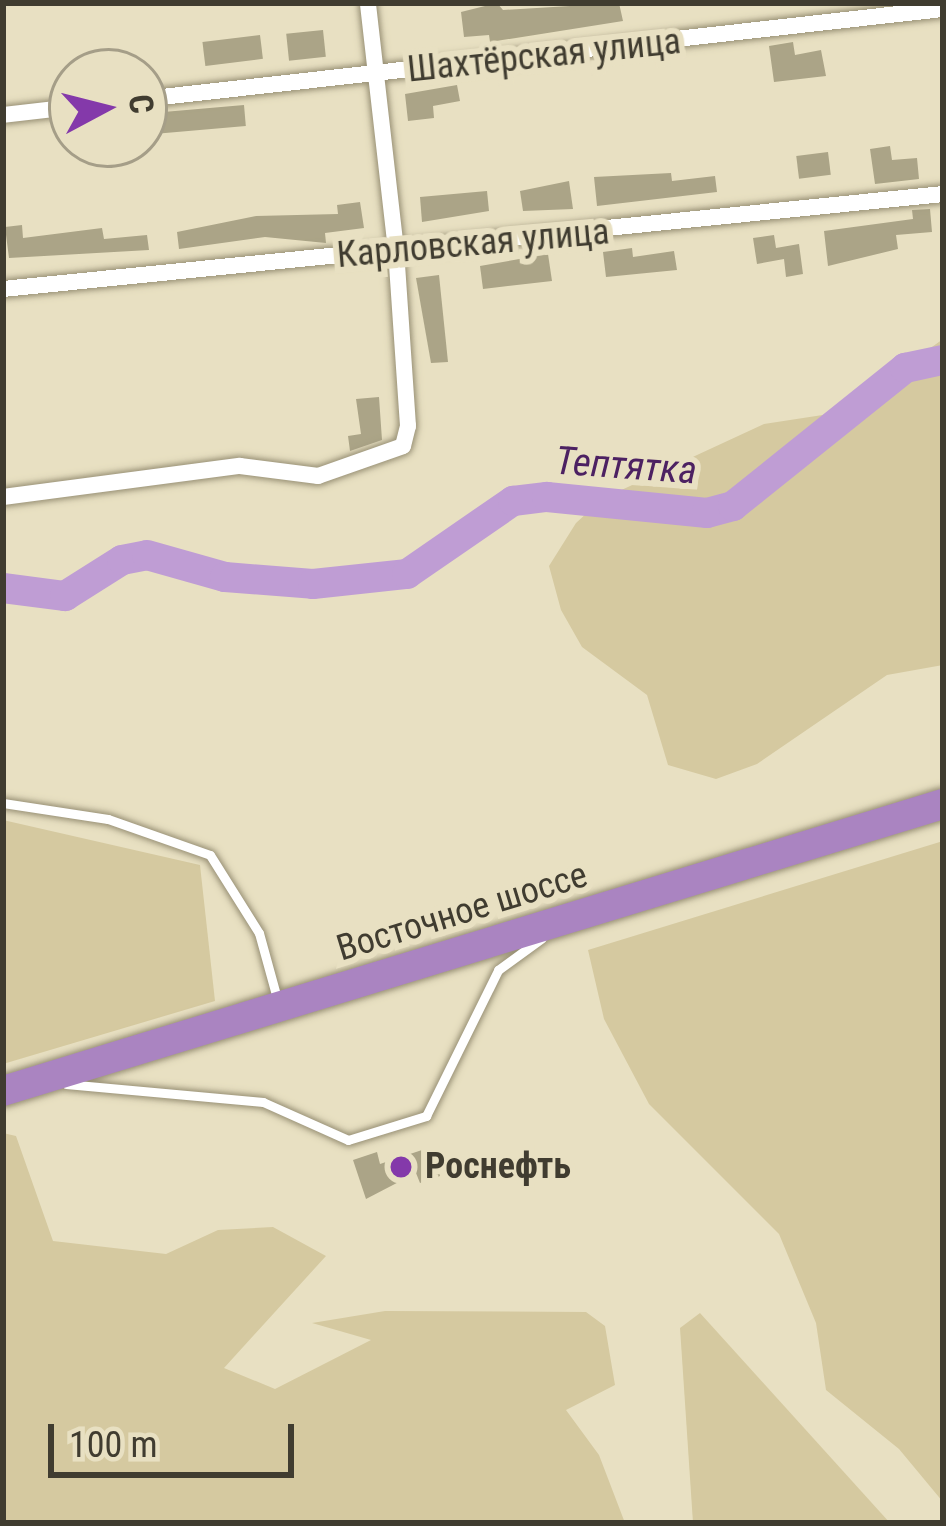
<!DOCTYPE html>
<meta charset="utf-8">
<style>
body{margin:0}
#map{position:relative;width:946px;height:1526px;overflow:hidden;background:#e8e0c2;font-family:"Roboto Condensed",sans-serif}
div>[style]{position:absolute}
.green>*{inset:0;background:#d5c9a0}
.river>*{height:30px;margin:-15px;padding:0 15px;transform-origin:15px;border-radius:15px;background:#bf9dd4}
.building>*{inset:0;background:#aba487;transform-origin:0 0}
.roads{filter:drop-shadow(0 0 3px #989075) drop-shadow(0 0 3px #989075)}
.lane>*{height:9px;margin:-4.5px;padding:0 4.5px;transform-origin:4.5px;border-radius:4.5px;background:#fff}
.street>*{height:16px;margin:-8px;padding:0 8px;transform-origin:8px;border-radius:8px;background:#fff}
.highway>*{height:30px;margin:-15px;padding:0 15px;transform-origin:15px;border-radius:15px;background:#aa84c1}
.dots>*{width:33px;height:33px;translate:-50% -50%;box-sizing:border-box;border:6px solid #e8e0c2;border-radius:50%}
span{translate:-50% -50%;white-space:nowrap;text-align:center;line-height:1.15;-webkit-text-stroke:12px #e8e0c2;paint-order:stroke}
.street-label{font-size:36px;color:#403c30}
.poi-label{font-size:36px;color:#403c30;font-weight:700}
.left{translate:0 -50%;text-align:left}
.water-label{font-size:39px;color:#4c2162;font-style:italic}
.frame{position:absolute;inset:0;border:6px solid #403c30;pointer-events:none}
.north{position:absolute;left:48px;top:48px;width:120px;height:120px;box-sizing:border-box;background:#e8e0c2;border:3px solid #a59e88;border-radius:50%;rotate:83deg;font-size:33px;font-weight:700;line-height:48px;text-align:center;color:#403c30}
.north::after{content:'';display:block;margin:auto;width:42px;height:54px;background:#8439aa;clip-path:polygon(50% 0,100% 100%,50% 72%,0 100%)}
.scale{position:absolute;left:48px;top:1424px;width:246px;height:54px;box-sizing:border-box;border:6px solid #403c30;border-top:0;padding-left:15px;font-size:36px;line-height:42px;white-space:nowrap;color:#403c30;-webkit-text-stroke:9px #e8e0c2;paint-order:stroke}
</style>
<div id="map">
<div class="green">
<div style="clip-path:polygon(943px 339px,943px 665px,887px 675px,757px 764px,716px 779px,668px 765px,647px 695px,582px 647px,561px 610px,549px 566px,576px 523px,602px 499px,764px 424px,842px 412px)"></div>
<div style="clip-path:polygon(3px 820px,200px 865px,215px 1001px,3px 1064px)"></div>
<div style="clip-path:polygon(943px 841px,943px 1502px,899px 1449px,826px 1390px,816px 1323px,779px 1234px,649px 1104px,604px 1019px,588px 950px)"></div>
<div style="clip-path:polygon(3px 1133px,16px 1136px,53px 1241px,166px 1254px,218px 1230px,273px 1227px,326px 1256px,224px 1368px,275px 1389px,371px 1340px,312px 1323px,385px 1311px,586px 1312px,605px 1326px,615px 1385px,566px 1410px,599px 1455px,625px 1523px,3px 1523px)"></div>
<div style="clip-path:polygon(700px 1313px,890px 1523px,693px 1523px,680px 1328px)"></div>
</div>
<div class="river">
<div style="left:3px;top:588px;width:63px;rotate:7.4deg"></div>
<div style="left:65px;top:596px;width:67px;rotate:-32.3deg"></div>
<div style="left:122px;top:560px;width:25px;rotate:-11deg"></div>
<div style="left:147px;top:555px;width:81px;rotate:15.8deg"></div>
<div style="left:225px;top:577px;width:88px;rotate:4.5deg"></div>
<div style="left:313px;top:584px;width:95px;rotate:-6.1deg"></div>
<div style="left:407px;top:574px;width:129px;rotate:-34.6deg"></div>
<div style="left:513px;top:501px;width:34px;rotate:-7deg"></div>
<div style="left:547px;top:497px;width:161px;rotate:5.7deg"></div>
<div style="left:707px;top:513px;width:27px;rotate:-15deg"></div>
<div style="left:733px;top:506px;width:221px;rotate:-38.7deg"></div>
<div style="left:905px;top:368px;width:39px;rotate:-12deg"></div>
</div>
<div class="building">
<div style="clip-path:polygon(497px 3px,503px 10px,619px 3px,623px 21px,490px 42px,489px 35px,464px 37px,461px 12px)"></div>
<div style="left:323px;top:30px;width:27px;height:37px;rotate:84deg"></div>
<div style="left:260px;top:35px;width:24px;height:58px;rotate:83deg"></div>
<div style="clip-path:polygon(793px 42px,795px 55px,821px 50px,826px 76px,774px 82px,769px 46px)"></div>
<div style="clip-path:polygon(457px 85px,460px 101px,433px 106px,434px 118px,408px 121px,405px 94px)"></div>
<div style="left:244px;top:105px;width:21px;height:101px;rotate:85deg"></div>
<div style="clip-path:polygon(890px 146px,892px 160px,917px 158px,919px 179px,875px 184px,870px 149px)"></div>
<div style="left:828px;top:152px;width:23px;height:32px;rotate:83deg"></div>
<div style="clip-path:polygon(671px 173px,672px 181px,715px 176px,717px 192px,597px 206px,594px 177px)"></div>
<div style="clip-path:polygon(569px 181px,573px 209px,523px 211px,520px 191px)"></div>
<div style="clip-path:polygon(487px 191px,489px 211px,422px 222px,420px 197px)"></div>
<div style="clip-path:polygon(360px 202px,364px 228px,325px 233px,326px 243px,265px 237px,179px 249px,177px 232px,256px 216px,338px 214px,337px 205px)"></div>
<div style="clip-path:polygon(930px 209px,932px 232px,896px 235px,898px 249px,828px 266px,824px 231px,913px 219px,912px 210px)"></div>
<div style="clip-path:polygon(22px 225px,23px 238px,102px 228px,104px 239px,147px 235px,149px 250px,9px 258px,5px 227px)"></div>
<div style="clip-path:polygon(774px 235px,776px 248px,799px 244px,803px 274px,786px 277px,784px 259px,757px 264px,753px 238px)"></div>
<div style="clip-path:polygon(632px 248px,633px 257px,674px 251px,677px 270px,606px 277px,603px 252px)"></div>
<div style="clip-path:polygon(548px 254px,552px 281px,483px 289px,480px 266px)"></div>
<div style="clip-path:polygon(439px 275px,448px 362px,431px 363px,416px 278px)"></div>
<div style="clip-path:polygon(379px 397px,382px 440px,350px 451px,348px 436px,361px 434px,356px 399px)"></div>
<div style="clip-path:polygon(431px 1147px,440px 1176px,420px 1183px,416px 1173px,366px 1199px,353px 1160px,377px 1152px,380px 1164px)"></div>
</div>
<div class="roads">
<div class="lane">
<div style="left:3px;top:803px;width:106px;rotate:8.7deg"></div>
<div style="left:108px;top:819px;width:108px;rotate:19.4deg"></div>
<div style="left:210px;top:855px;width:92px;rotate:57.9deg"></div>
<div style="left:259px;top:933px;width:72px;rotate:74.6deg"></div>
<div style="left:66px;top:1084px;width:198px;rotate:5.2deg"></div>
<div style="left:263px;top:1102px;width:93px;rotate:24.1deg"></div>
<div style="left:348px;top:1140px;width:82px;rotate:-17.1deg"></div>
<div style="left:426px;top:1116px;width:163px;rotate:-63.7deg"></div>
<div style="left:498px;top:970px;width:54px;rotate:-36deg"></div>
</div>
<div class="street">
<div style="left:144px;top:99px;width:804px;rotate:-6.43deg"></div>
<div style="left:3px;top:115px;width:69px;rotate:-6.6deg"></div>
<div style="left:3px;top:289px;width:945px;rotate:-5.77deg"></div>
<div style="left:3px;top:497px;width:239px;rotate:-7.5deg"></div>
<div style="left:240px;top:466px;width:79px;rotate:7.3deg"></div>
<div style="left:318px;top:476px;width:90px;rotate:-19.4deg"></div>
<div style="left:403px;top:446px;width:21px;rotate:-76deg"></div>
<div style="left:408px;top:426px;width:176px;rotate:-93.9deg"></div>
<div style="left:396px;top:250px;width:249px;rotate:-96.5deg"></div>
</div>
<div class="highway">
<div style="left:3px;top:1091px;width:983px;rotate:-16.98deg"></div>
</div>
</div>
<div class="dots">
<div style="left:401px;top:1167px;background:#8439aa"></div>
</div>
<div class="street-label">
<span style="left:544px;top:56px;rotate:-6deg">Шахтёрская улица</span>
<span style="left:473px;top:244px;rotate:-5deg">Карловская улица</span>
<span style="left:462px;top:912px;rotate:-17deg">Восточное шоссе</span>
</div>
<div class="poi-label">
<span class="left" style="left:425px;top:1167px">Роснефть</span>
</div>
<div class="water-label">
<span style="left:626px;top:466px;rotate:4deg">Тептятка</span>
</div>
<div class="frame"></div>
<div class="north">С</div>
<div class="scale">100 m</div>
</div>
